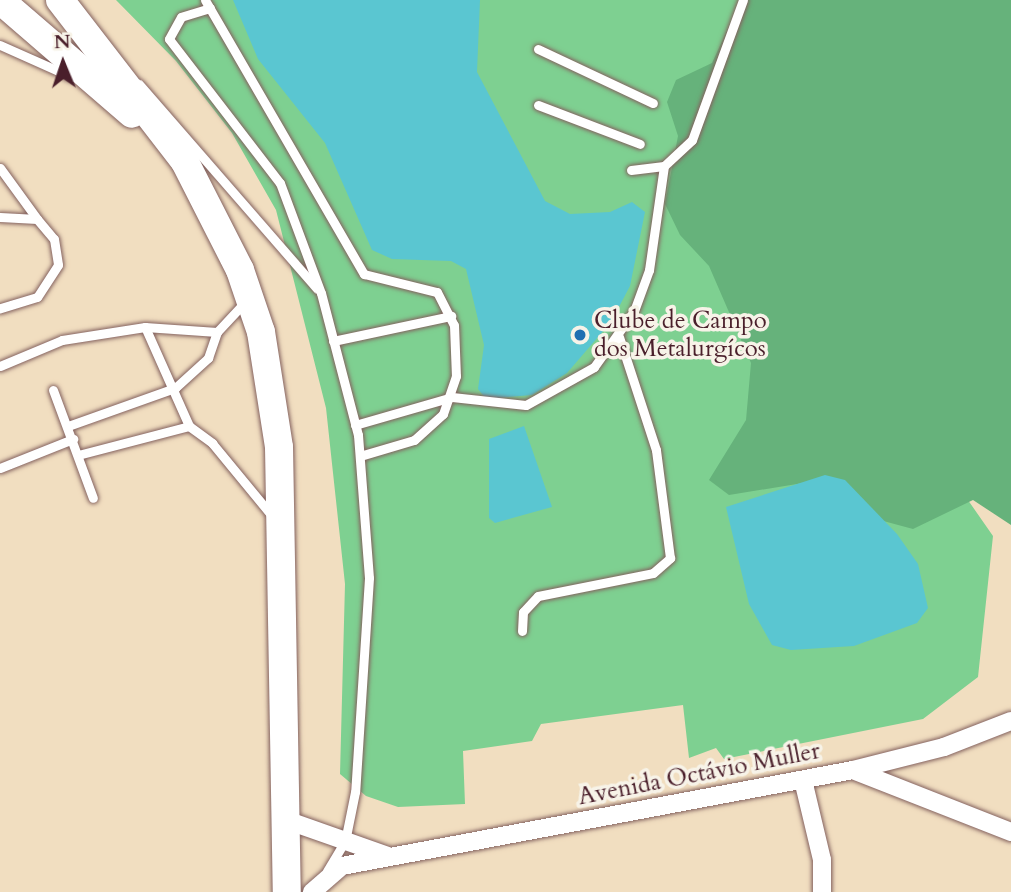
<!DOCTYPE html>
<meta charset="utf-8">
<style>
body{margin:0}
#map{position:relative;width:1011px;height:892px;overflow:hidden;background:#f1dec0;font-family:Cardo,serif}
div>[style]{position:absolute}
.green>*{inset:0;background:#7ed091}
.forest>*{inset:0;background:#66b27b}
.water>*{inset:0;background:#5ac6d1}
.roads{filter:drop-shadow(0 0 2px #84625f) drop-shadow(0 0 2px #84625f)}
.service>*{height:9px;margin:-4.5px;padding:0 4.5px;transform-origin:4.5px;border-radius:4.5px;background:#fff}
.minor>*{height:18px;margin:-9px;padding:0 9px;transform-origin:9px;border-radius:9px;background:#fff}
.primary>*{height:28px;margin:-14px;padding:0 14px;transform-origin:14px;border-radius:14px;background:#fff}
.dots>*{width:19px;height:19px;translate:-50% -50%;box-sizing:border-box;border:4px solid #f7f3e8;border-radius:50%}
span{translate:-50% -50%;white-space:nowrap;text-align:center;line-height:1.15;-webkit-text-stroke:7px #f7f3e8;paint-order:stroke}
.poi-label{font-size:24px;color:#4a1f2b}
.left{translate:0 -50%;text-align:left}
.street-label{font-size:24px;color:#4a1f2b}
.north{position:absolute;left:28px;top:28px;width:70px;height:70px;-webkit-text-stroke:5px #f7f3e8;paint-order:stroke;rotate:358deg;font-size:19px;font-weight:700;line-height:28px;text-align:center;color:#4a1f2b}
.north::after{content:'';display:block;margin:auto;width:24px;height:32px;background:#4a1f2b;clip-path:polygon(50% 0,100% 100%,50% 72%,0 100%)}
</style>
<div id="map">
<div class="green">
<div style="clip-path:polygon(116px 0,844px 0,802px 262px,993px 536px,978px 677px,923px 719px,724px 759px,716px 748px,689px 758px,683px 705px,541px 724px,532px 741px,463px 751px,465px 804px,398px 807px,366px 796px,340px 774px,345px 584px,326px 408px,276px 210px,232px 133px,176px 61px)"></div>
</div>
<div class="forest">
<div style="clip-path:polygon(741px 0,1011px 0,1011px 525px,973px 500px,913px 529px,876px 519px,809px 482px,729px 495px,709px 480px,746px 420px,751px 363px,709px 266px,680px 235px,665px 204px,678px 136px,667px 102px,676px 80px,712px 63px)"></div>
</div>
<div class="water">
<div style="clip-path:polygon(233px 0,480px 0,477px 72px,545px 201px,570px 214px,610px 212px,632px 202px,645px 212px,630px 286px,611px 322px,567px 373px,532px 395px,486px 399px,478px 389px,484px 345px,466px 269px,451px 261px,392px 259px,372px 250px,325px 143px,258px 59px)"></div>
<div style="clip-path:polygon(524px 426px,552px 507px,495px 523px,489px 518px,489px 439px)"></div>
<div style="clip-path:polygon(825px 475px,845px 480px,897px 534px,918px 564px,928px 608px,917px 623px,854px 646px,791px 650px,772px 645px,749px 604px,726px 507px)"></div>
</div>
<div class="roads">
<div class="service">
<div style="left:205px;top:0;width:317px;rotate:59.9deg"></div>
<div style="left:364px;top:274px;width:75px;rotate:13.9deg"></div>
<div style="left:437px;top:292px;width:37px;rotate:63deg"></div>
<div style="left:454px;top:325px;width:51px;rotate:87.8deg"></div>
<div style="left:456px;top:376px;width:40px;rotate:108.9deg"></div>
<div style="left:443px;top:414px;width:39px;rotate:138deg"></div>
<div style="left:414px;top:440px;width:56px;rotate:163.5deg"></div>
<div style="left:210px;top:8px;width:30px;rotate:163deg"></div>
<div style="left:181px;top:17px;width:25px;rotate:119deg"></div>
<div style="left:169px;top:39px;width:182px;rotate:52.4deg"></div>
<div style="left:280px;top:183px;width:117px;rotate:69.6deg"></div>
<div style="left:321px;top:293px;width:147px;rotate:75.4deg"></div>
<div style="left:358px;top:435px;width:143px;rotate:85.6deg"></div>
<div style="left:369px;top:578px;width:214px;rotate:93.7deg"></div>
<div style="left:355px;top:792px;width:50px;rotate:101.5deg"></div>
<div style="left:345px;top:841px;width:35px;rotate:121deg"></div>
<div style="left:0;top:45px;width:79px;rotate:24deg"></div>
<div style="left:538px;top:49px;width:127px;rotate:25.2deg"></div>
<div style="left:139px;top:84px;width:271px;rotate:49deg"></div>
<div style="left:538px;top:105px;width:109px;rotate:20.9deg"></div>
<div style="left:0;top:168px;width:63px;rotate:54deg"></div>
<div style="left:631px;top:170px;width:33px;rotate:-7deg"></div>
<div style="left:664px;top:166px;width:38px;rotate:-43deg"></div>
<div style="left:692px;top:140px;width:149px;rotate:-70deg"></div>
<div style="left:0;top:217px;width:37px;rotate:3deg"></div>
<div style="left:37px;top:219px;width:26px;rotate:50deg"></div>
<div style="left:54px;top:239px;width:26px;rotate:81deg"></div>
<div style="left:58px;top:265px;width:38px;rotate:123deg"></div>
<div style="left:37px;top:297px;width:39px;rotate:163deg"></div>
<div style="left:145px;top:327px;width:108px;rotate:66deg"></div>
<div style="left:333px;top:341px;width:121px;rotate:-12deg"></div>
<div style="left:0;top:366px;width:67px;rotate:-22.8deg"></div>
<div style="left:62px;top:340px;width:84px;rotate:-8.9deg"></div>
<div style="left:145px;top:327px;width:72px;rotate:4deg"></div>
<div style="left:217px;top:332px;width:41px;rotate:-47deg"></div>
<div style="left:53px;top:390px;width:115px;rotate:69.7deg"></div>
<div style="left:355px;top:425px;width:101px;rotate:-16.1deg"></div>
<div style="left:452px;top:397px;width:74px;rotate:6.2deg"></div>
<div style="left:526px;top:405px;width:78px;rotate:-29.2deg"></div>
<div style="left:594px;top:367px;width:69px;rotate:-54.5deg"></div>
<div style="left:634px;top:311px;width:44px;rotate:-69.9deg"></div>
<div style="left:649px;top:270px;width:105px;rotate:-81.8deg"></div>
<div style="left:68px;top:426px;width:114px;rotate:-19.6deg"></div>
<div style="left:175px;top:388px;width:45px;rotate:-42.3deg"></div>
<div style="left:208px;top:358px;width:28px;rotate:-71deg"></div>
<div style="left:78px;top:455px;width:115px;rotate:-14.6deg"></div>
<div style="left:189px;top:426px;width:29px;rotate:36deg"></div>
<div style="left:212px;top:443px;width:96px;rotate:50.5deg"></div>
<div style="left:0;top:468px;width:79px;rotate:-21.7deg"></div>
<div style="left:522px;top:631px;width:19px;rotate:-87deg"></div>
<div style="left:523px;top:612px;width:22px;rotate:-47deg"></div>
<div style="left:538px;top:596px;width:117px;rotate:-11.3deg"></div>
<div style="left:653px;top:573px;width:23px;rotate:-41deg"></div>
<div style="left:670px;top:558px;width:109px;rotate:-97.4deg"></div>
<div style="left:656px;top:450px;width:119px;rotate:-108.1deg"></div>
</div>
<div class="minor">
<div style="left:853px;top:770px;width:170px;rotate:21.4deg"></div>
<div style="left:803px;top:780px;width:82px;rotate:76.6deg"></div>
<div style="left:822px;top:860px;width:32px;rotate:90deg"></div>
<div style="left:286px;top:820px;width:108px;rotate:19.4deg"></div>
<div style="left:312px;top:892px;width:40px;rotate:-41deg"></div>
<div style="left:342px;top:866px;width:520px;rotate:-10.64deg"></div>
<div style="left:853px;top:770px;width:94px;rotate:-14.2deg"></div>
<div style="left:944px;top:747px;width:72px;rotate:-21.2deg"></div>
</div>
<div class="primary">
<div style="left:0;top:0;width:174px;rotate:40.8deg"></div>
<div style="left:60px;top:0;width:205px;rotate:52.3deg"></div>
<div style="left:185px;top:162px;width:121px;rotate:63deg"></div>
<div style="left:240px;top:270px;width:65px;rotate:71.3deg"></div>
<div style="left:261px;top:332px;width:116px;rotate:81.1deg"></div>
<div style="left:279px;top:447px;width:445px;rotate:89deg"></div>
</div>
</div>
<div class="dots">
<div style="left:580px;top:335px;background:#1f6fb2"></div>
</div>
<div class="poi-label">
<span class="left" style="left:594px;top:335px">Clube de Campo<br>dos Metalurgícos</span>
</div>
<div class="street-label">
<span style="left:699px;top:774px;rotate:-11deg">Avenida Octávio Muller</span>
</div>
<div class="north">N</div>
</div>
